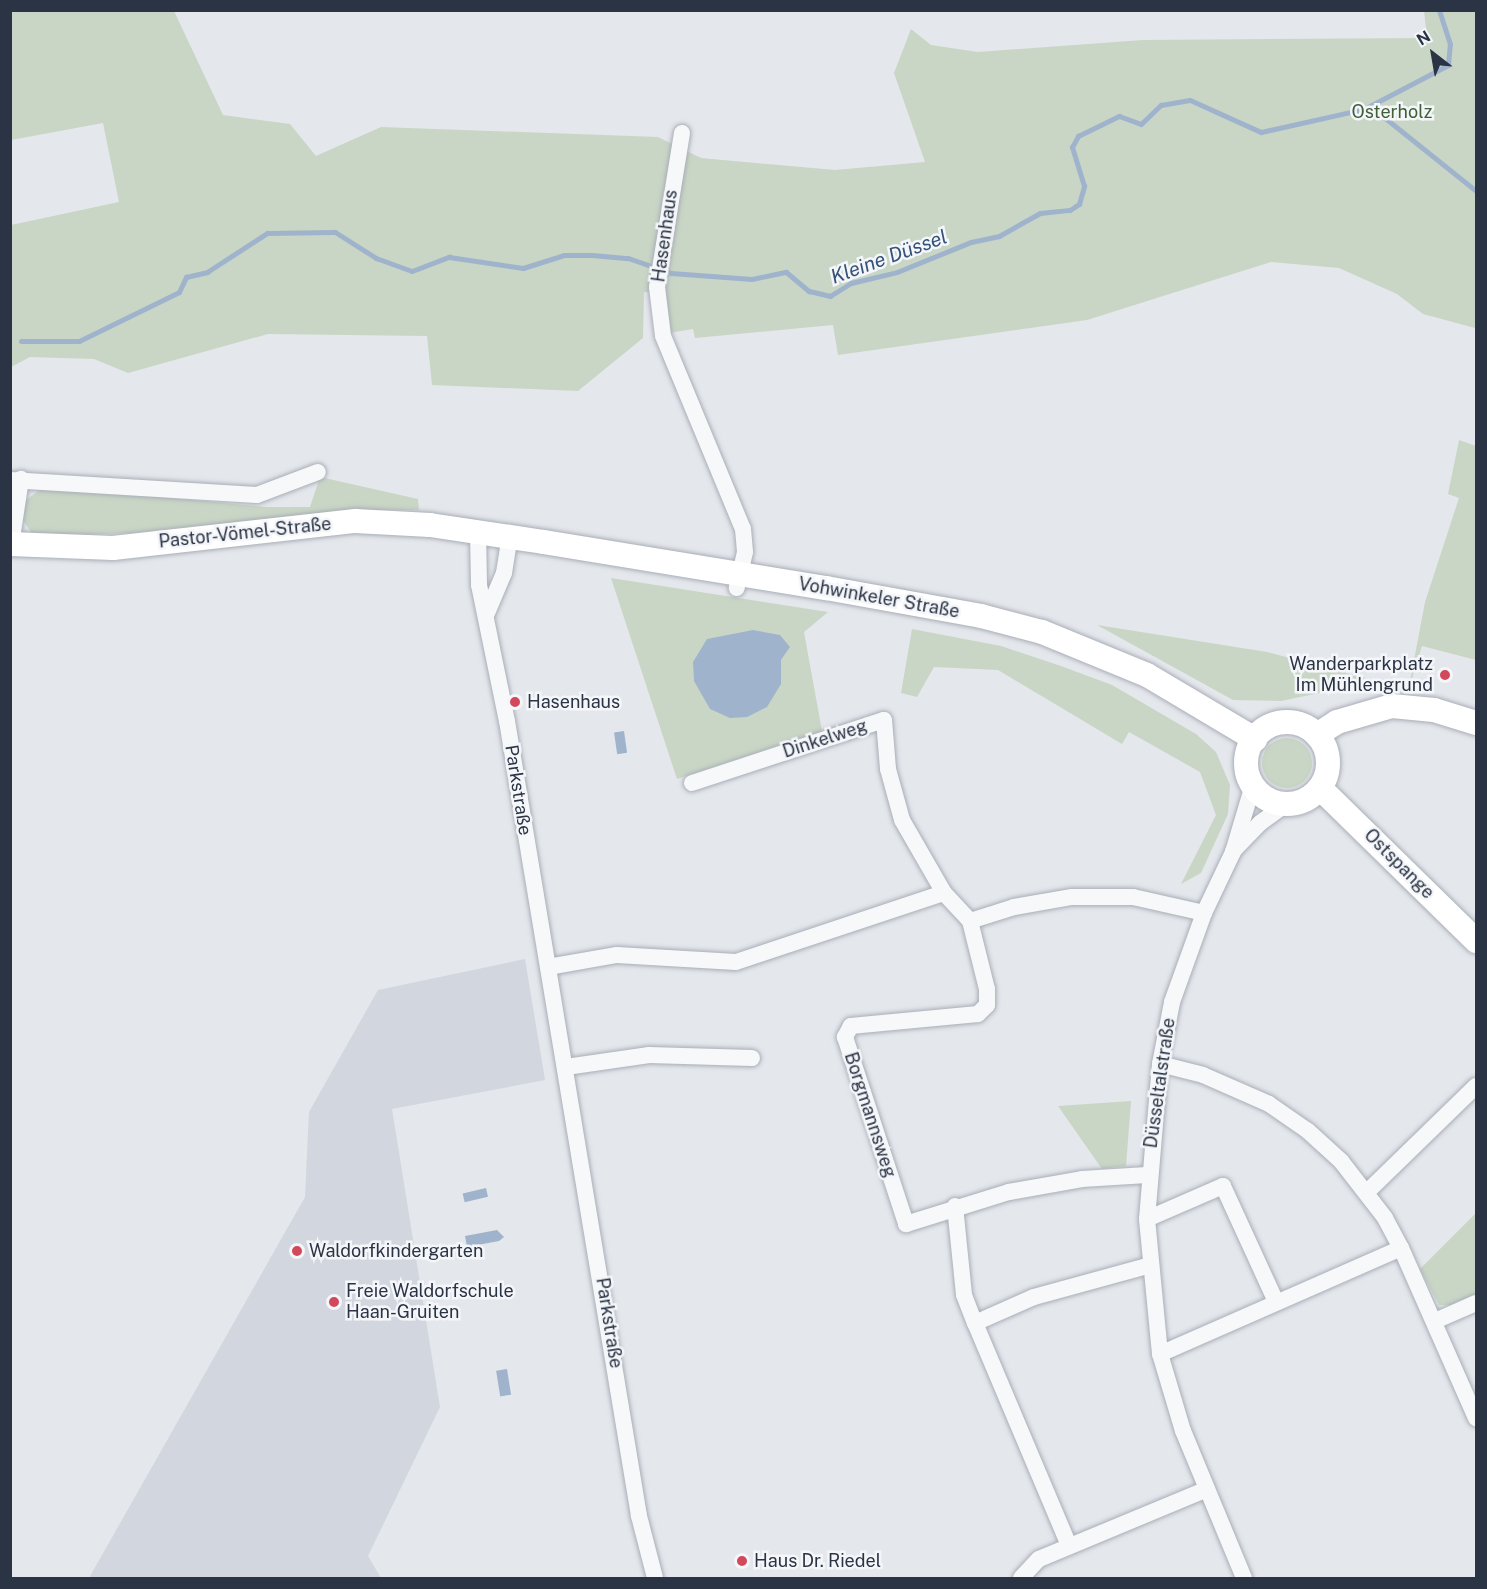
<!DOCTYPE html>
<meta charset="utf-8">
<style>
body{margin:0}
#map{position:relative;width:1487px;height:1589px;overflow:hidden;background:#e4e7ec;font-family:"Public Sans",sans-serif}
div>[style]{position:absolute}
.built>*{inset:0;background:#d2d6de}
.green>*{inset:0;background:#c9d6c5}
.round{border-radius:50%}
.water>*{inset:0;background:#9fb4cc;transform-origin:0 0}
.stream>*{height:5px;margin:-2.5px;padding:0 2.5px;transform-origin:2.5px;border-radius:2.5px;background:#9fb4cc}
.roads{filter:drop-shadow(0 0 2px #a9aeb7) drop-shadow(0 0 2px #a9aeb7)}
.street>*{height:16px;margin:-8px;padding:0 8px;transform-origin:8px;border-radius:8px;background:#f7f8fa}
.secondary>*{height:24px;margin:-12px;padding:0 12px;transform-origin:12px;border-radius:12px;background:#fff}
.secondary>.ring{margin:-12px;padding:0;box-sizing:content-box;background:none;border:24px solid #fff;border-radius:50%}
.dots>*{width:16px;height:16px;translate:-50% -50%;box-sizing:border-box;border:3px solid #f4f6f9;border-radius:50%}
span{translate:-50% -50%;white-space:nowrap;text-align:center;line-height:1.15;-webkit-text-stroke:5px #f4f6f9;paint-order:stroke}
.park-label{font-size:18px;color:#3f6138}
.street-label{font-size:18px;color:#2b3445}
.poi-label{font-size:18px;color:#2b3445}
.right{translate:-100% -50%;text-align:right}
.left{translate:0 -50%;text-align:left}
.water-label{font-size:20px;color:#34527a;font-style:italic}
.frame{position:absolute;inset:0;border:12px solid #2b3445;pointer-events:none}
.north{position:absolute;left:1403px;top:24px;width:60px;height:60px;-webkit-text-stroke:4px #f4f6f9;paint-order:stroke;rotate:329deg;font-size:16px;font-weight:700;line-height:24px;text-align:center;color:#2b3445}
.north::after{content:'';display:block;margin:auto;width:21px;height:27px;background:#2b3445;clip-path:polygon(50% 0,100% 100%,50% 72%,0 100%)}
</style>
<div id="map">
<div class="built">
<div style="clip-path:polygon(525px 959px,545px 1080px,392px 1109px,440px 1407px,368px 1556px,381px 1578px,89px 1578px,305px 1197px,309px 1112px,378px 990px)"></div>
</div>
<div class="green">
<div style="clip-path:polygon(11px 11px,174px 11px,223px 115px,290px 124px,316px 156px,381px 127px,658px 137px,701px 158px,835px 170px,925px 162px,894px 73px,911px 29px,931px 45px,978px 52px,1143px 40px,1427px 38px,1424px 11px,1476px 11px,1476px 358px,1475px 328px,1423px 314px,1397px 294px,1339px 268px,1271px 262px,1087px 320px,838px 355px,833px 325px,695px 338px,693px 329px,669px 333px,662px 293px,644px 292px,643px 338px,578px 391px,432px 385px,427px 336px,268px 334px,128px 373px,94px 359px,30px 357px,11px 367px,11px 225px,119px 202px,103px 123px,11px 140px)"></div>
<div style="clip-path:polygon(1459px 440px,1476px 446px,1476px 660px,1422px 646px,1408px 692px,1425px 602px,1459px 498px,1448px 494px)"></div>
<div style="clip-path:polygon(320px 477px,418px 499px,419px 510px,351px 510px,131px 533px,34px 536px,22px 519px,25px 501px,45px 486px,266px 507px,310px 507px)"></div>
<div style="clip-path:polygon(611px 578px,828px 612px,804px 632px,822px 731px,677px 779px)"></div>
<div style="clip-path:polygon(1097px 625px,1267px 652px,1365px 678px,1329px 691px,1281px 701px,1233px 700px)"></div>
<div style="clip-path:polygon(912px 629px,1001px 646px,1061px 666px,1112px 685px,1196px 734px,1216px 752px,1230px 785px,1228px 814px,1201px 873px,1181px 884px,1216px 815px,1200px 772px,1129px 732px,1122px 744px,998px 670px,934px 667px,917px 697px,901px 693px)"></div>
<div class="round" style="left:1262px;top:738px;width:50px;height:50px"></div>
<div style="clip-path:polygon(1131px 1101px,1126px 1166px,1102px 1169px,1058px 1106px)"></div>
<div style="clip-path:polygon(1476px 1213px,1476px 1294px,1452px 1305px,1439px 1305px,1420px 1269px)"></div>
</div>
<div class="water">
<div style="clip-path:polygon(753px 630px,780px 635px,790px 647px,781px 660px,781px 684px,767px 707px,747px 717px,730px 718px,710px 709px,694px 681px,693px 662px,707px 639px)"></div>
<div style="left:624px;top:731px;width:22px;height:10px;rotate:82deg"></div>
<div style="left:486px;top:1188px;width:9px;height:24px;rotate:77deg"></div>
<div style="clip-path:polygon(497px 1230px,504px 1237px,499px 1241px,467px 1247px,465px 1236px)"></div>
<div style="left:507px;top:1369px;width:26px;height:11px;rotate:81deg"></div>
</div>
<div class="stream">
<div style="left:1364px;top:109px;width:95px;rotate:-27.6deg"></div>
<div style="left:1448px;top:65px;width:21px;rotate:-85deg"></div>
<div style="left:1450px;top:44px;width:36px;rotate:-108deg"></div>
<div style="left:21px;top:341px;width:58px"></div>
<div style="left:79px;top:341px;width:111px;rotate:-26.1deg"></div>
<div style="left:179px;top:292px;width:17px;rotate:-65deg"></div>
<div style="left:186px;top:277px;width:22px;rotate:-13deg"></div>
<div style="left:207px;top:272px;width:72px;rotate:-33deg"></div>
<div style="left:267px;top:233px;width:68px;rotate:-0.8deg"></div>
<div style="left:335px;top:232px;width:49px;rotate:32.4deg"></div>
<div style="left:376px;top:258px;width:38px;rotate:20deg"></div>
<div style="left:412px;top:271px;width:40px;rotate:-21deg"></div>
<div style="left:449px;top:257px;width:75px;rotate:8.5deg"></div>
<div style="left:523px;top:268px;width:43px;rotate:-17.6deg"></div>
<div style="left:564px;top:255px;width:28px"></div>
<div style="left:592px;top:255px;width:36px;rotate:5deg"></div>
<div style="left:628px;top:258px;width:46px;rotate:19.2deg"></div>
<div style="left:671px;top:273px;width:81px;rotate:4.2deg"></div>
<div style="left:752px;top:279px;width:35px;rotate:-12deg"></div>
<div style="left:786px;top:272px;width:30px;rotate:40deg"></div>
<div style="left:809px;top:291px;width:22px;rotate:13deg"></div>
<div style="left:830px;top:296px;width:25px;rotate:-32deg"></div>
<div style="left:851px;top:283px;width:47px;rotate:-13.4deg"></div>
<div style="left:897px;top:272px;width:80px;rotate:-22.1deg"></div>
<div style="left:971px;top:242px;width:29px;rotate:-12deg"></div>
<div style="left:999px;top:236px;width:47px;rotate:-29.3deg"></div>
<div style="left:1040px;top:213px;width:30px;rotate:-6deg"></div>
<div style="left:1070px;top:210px;width:11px;rotate:-34deg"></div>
<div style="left:1079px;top:204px;width:19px;rotate:-74deg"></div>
<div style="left:1084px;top:186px;width:41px;rotate:-107.1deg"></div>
<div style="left:1072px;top:147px;width:13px;rotate:-61deg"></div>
<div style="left:1078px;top:136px;width:46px;rotate:-26deg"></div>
<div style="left:1119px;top:116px;width:23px;rotate:20deg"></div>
<div style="left:1141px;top:124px;width:28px;rotate:-44deg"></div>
<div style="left:1161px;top:105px;width:29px;rotate:-10deg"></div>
<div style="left:1190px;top:100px;width:78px;rotate:24.3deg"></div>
<div style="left:1261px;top:132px;width:106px;rotate:-12.6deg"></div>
<div style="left:1364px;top:109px;width:23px;rotate:23deg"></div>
<div style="left:1385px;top:118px;width:117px;rotate:38.7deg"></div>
</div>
<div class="roads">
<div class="street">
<div style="left:682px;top:133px;width:156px;rotate:99.2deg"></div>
<div style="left:657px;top:287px;width:49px;rotate:83deg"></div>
<div style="left:663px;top:336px;width:209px;rotate:67.5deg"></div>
<div style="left:743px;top:529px;width:23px;rotate:85deg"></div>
<div style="left:745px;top:552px;width:37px;rotate:103deg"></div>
<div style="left:10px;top:480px;width:247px;rotate:3.5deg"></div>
<div style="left:257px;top:495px;width:65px;rotate:-20.7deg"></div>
<div style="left:478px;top:532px;width:53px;rotate:88.9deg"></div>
<div style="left:479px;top:585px;width:139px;rotate:78.4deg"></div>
<div style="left:507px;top:721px;width:806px;rotate:80.57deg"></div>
<div style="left:639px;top:1516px;width:64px;rotate:75.5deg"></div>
<div style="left:11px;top:545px;width:67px;rotate:-81.4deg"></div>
<div style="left:487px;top:613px;width:43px;rotate:-67deg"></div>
<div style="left:504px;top:573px;width:36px;rotate:-81deg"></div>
<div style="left:692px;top:783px;width:202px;rotate:-18.2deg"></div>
<div style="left:884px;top:720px;width:49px;rotate:85.3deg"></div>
<div style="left:888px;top:769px;width:53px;rotate:74.6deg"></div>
<div style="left:902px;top:820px;width:84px;rotate:60.1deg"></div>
<div style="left:1233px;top:851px;width:39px;rotate:-46deg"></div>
<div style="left:1260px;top:823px;width:32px;rotate:-36deg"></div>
<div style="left:970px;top:921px;width:46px;rotate:-17.7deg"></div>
<div style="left:1014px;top:907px;width:59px;rotate:-9.8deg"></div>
<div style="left:1072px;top:897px;width:61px"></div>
<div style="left:1133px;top:897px;width:73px;rotate:12.7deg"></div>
<div style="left:548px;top:967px;width:70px;rotate:-9.9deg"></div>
<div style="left:617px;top:955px;width:119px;rotate:3.4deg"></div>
<div style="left:736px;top:962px;width:219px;rotate:-18.4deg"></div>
<div style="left:944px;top:893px;width:38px;rotate:47deg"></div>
<div style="left:970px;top:921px;width:70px;rotate:76deg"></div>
<div style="left:987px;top:989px;width:16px;rotate:90deg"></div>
<div style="left:987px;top:1005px;width:13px;rotate:135deg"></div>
<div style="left:978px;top:1014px;width:128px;rotate:174.6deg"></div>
<div style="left:851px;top:1026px;width:13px;rotate:119deg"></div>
<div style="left:845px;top:1037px;width:197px;rotate:71.9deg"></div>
<div style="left:906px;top:1224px;width:108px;rotate:-17.3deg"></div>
<div style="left:1009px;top:1192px;width:74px;rotate:-10.1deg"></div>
<div style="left:1082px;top:1179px;width:65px;rotate:-3.5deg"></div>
<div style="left:1160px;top:1064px;width:44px;rotate:14.3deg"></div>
<div style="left:1203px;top:1075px;width:72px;rotate:23.7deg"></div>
<div style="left:1269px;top:1104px;width:47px;rotate:34.7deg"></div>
<div style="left:1308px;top:1131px;width:45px;rotate:42.3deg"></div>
<div style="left:1341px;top:1161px;width:72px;rotate:52.3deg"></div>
<div style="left:1385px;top:1218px;width:34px;rotate:62deg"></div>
<div style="left:1401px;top:1248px;width:186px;rotate:66.2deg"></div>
<div style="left:566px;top:1067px;width:84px;rotate:-8.2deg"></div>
<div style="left:649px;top:1055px;width:103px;rotate:1.7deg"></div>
<div style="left:1367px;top:1192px;width:152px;rotate:-44.2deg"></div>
<div style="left:955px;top:1206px;width:89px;rotate:84.2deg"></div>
<div style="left:964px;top:1295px;width:30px;rotate:69deg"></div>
<div style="left:975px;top:1323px;width:64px;rotate:-23.8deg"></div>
<div style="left:1034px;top:1297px;width:121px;rotate:-15.3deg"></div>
<div style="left:1147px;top:1219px;width:83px;rotate:-23.5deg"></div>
<div style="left:1223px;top:1186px;width:128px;rotate:65.4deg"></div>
<div style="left:1435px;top:1321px;width:45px;rotate:-23.7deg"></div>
<div style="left:975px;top:1323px;width:242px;rotate:67.1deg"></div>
<div style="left:1160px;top:1354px;width:263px;rotate:-23.7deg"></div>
<div style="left:1021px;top:1578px;width:26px;rotate:-47deg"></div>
<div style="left:1039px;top:1559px;width:182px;rotate:-22.6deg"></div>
<div style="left:1244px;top:1578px;width:159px;rotate:-112.5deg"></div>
<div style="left:1183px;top:1431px;width:80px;rotate:-106.6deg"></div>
<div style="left:1160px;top:1354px;width:136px;rotate:-95.5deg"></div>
<div style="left:1147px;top:1219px;width:156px;rotate:-85.2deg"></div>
<div style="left:1160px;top:1064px;width:63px;rotate:-79deg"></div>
<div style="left:1172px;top:1002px;width:95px;rotate:-70.2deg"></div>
<div style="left:1204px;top:913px;width:68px;rotate:-64.6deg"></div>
<div style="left:1233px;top:852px;width:70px;rotate:-73.4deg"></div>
</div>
<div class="secondary">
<div style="left:10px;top:544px;width:103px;rotate:2.2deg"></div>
<div style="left:113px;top:548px;width:244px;rotate:-6.4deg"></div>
<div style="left:355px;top:521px;width:75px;rotate:3.1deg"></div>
<div style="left:430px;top:525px;width:115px;rotate:8.5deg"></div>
<div style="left:544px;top:542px;width:286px;rotate:9.3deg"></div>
<div style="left:826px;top:588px;width:158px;rotate:10.2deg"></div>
<div style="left:981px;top:616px;width:63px;rotate:14.7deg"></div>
<div style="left:1042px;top:632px;width:113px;rotate:22.3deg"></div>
<div style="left:1147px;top:675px;width:126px;rotate:30.7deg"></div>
<div class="ring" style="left:1246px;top:722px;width:58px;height:58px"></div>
<div style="left:1317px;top:735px;width:24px;rotate:-33deg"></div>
<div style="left:1337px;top:722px;width:57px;rotate:-16.2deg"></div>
<div style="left:1392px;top:706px;width:42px;rotate:5.4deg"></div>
<div style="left:1434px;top:710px;width:44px;rotate:17.2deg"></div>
<div style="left:1320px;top:788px;width:219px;rotate:44.4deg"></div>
</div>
</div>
<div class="dots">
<div style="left:1445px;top:675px;background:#d1495b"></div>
<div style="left:515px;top:702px;background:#d1495b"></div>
<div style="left:297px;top:1251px;background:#d1495b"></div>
<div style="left:334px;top:1302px;background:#d1495b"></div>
<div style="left:742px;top:1561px;background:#d1495b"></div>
</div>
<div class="park-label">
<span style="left:1392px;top:112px">Osterholz</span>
</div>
<div class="street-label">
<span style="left:665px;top:236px;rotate:-82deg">Hasenhaus</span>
<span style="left:245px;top:533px;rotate:-6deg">Pastor-Vömel-Straße</span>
<span style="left:879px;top:598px;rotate:10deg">Vohwinkeler Straße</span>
<span style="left:825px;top:739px;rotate:-18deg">Dinkelweg</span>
<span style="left:518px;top:790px;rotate:81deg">Parkstraße</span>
<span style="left:1399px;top:864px;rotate:45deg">Ostspange</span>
<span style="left:1160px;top:1083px;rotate:-82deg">Düsseltalstraße</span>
<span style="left:870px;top:1115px;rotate:72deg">Borgmannsweg</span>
<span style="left:609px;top:1323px;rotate:81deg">Parkstraße</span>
</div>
<div class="poi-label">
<span class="right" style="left:1433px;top:675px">Wanderparkplatz<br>Im Mühlengrund</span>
<span class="left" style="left:527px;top:702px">Hasenhaus</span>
<span class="left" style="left:309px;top:1251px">Waldorfkindergarten</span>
<span class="left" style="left:346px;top:1302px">Freie Waldorfschule<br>Haan-Gruiten</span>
<span class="left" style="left:754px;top:1561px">Haus Dr. Riedel</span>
</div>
<div class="water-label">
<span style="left:889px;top:257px;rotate:-20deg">Kleine Düssel</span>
</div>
<div class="frame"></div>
<div class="north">N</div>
</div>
